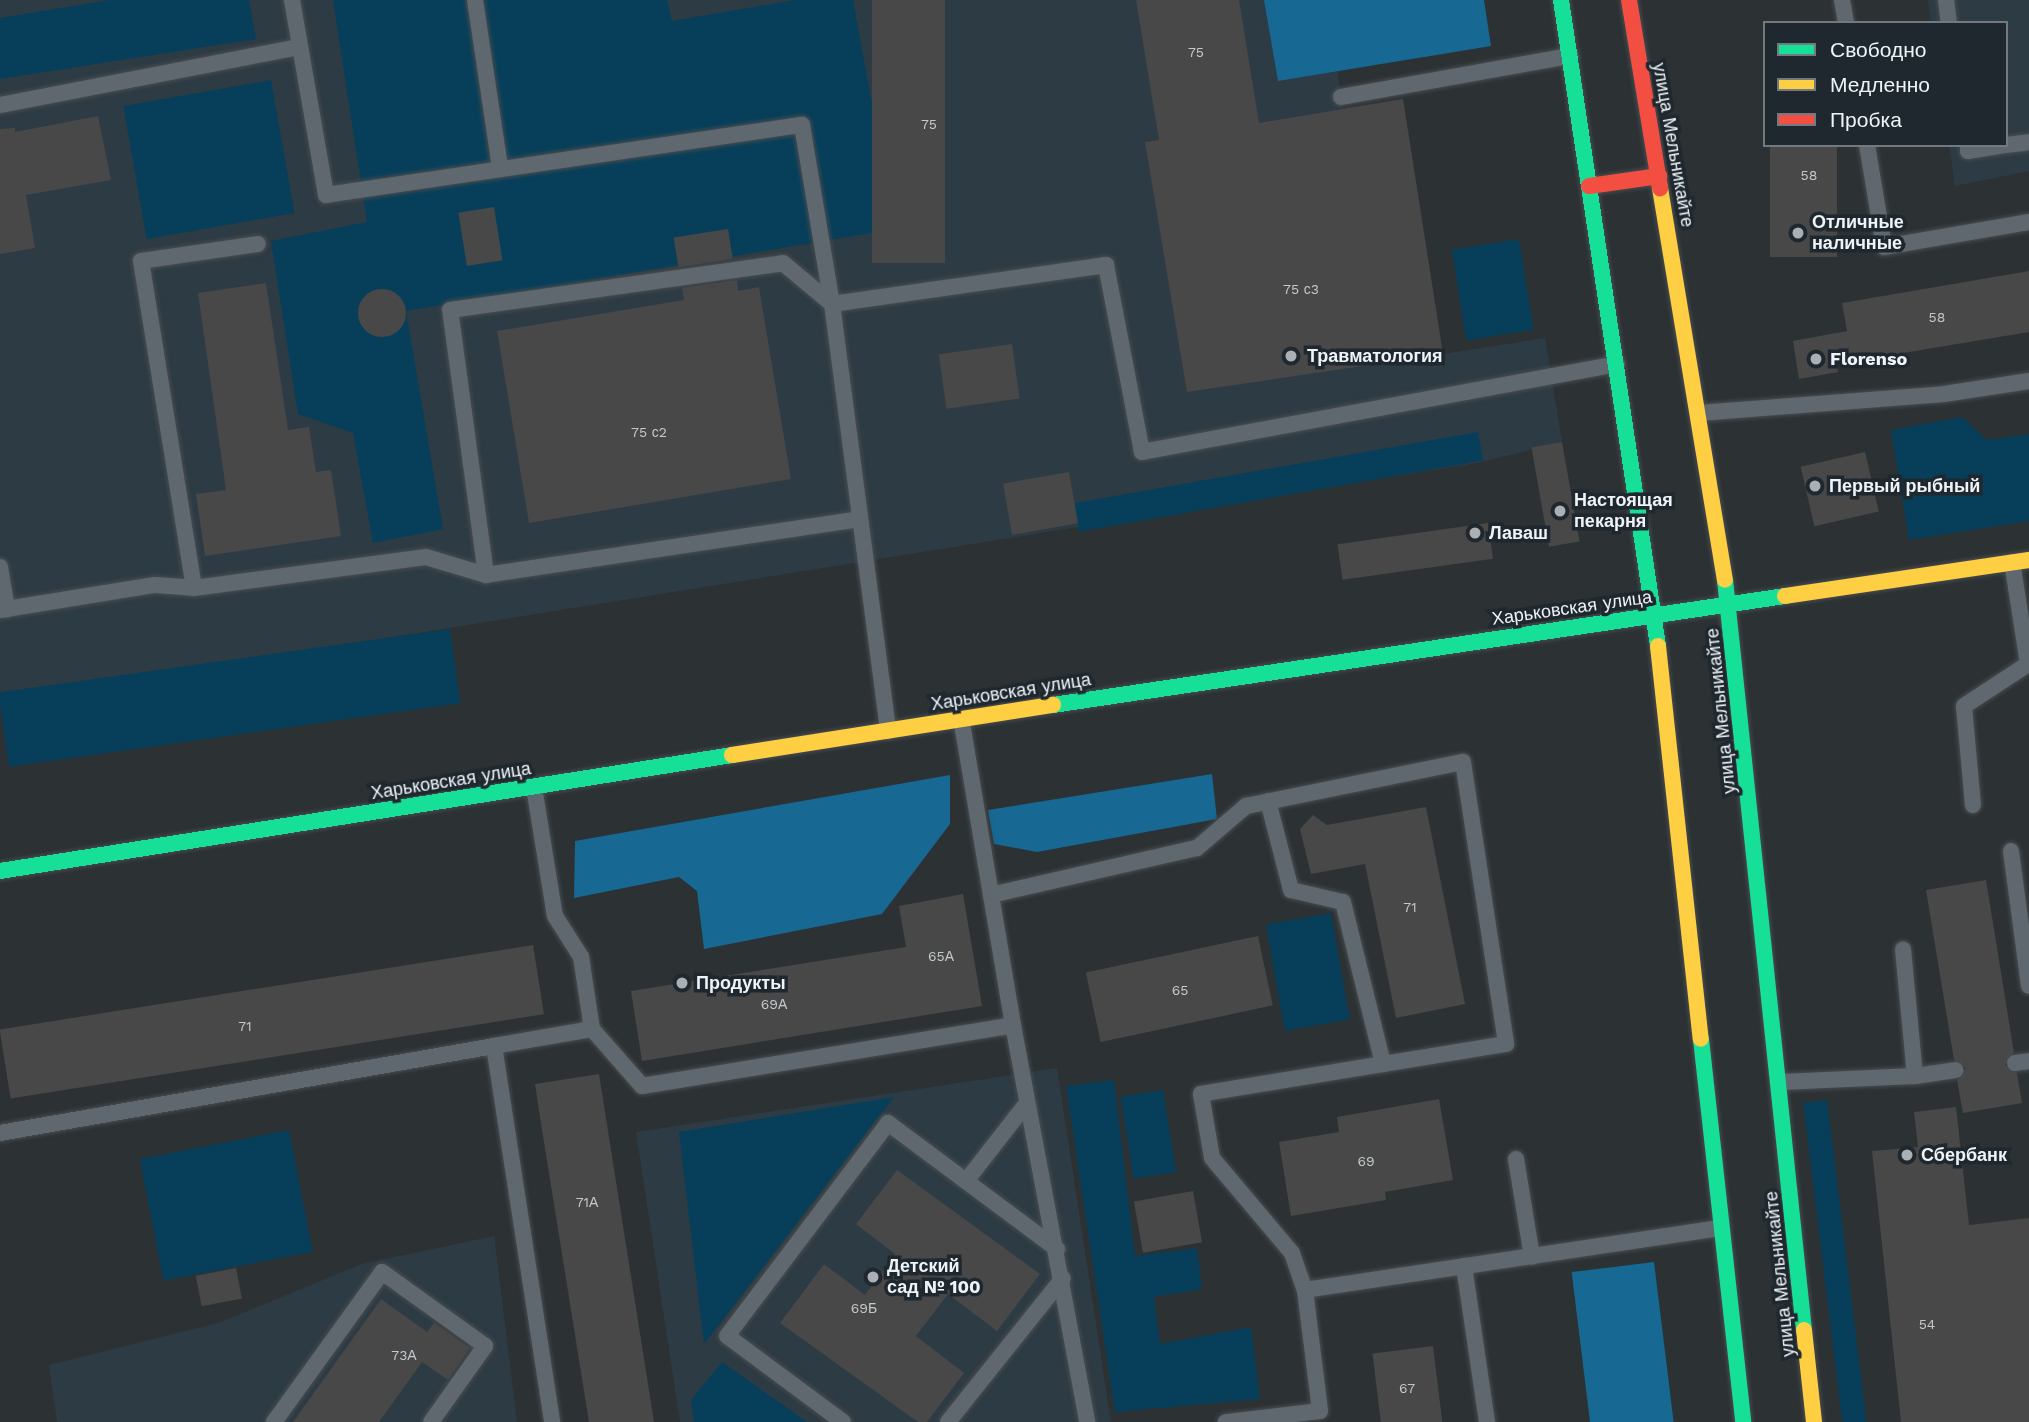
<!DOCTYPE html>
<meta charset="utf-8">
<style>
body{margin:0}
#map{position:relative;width:2029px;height:1422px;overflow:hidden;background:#2c3134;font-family:"Work Sans",sans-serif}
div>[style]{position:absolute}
.built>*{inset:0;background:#2d3b44}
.green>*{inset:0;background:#073f5a;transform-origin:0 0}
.forest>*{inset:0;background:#176892;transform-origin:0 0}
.building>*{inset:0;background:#484849;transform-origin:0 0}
.round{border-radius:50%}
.roads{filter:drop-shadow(0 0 2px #484c4f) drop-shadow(0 0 2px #484c4f)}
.lane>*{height:16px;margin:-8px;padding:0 8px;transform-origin:8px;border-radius:8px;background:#5f686e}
.fast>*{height:16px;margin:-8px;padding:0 8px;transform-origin:8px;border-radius:8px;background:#16e098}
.slow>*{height:16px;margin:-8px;padding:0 8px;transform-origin:8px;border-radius:8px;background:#ffcf43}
.jam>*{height:16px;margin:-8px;padding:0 8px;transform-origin:8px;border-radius:8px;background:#f24e42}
.dots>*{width:19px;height:19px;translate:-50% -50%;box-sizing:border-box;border:4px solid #1f282e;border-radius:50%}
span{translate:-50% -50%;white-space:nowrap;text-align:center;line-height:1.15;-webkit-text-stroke:7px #1f282e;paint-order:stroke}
.number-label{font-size:14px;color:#c4c9cc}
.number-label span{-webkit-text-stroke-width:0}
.street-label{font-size:18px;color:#eef4f8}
.poi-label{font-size:18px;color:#eef4f8;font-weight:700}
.left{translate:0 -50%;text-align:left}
.legend{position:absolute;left:1763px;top:21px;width:245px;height:126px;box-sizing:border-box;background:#1f282e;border:2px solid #727a7f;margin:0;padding:9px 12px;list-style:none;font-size:21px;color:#eef4f8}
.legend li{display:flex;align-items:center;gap:14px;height:35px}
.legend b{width:35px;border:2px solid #727a7f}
</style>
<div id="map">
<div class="built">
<div style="clip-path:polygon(0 0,1326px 0,1343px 108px,1403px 99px,1443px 354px,1545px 338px,1562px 442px,1477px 463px,0 700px)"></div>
<div style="clip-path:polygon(1928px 0,2029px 0,2029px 171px,1955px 186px,1949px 145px,2006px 145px,2006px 23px,1931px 23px)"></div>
<div style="clip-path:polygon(1057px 1068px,1111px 1422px,680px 1422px,636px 1132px)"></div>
<div style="clip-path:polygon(494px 1236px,517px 1422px,57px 1422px,49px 1365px,218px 1323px,362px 1264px)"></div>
</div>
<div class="green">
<div style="clip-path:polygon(110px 0,249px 0,256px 39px,0 79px,0 18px)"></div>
<div style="clip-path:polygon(333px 0,667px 0,672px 21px,795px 0,853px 0,895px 229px,406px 311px,443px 529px,373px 543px,353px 433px,298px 414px,271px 241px,367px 222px)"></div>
<div style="left:271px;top:80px;width:135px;height:150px;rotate:80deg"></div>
<div style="left:1519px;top:239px;width:92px;height:68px;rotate:81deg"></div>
<div style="clip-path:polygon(1962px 417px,1987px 440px,2029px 434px,2029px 521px,1909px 540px,1891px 430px)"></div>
<div style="left:1478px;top:432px;width:29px;height:410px;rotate:80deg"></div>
<div style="left:450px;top:629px;width:75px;height:456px;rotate:82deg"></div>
<div style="left:1331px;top:913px;width:108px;height:66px;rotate:80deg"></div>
<div style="clip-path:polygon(1114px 1080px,1135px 1256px,1197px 1248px,1202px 1289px,1154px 1297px,1160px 1344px,1251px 1327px,1260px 1399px,1115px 1412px,1066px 1086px)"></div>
<div style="left:1163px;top:1090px;width:83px;height:43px;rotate:81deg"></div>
<div style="clip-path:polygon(894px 1097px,704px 1344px,679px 1132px)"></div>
<div style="left:1827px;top:1100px;width:324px;height:24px;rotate:83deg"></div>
<div style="left:289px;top:1130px;width:124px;height:152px;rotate:79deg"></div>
<div style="clip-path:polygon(722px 1362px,807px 1422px,694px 1422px,691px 1400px)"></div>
</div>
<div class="forest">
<div style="clip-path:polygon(1264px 0,1484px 0,1491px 46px,1278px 81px)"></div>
<div style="clip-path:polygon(1212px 774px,1217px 819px,1037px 852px,994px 844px,988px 810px)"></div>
<div style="clip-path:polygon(950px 775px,950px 824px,882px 914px,704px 949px,697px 891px,679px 877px,574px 898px,575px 841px)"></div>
<div style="left:1654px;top:1262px;width:161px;height:83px;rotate:83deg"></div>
</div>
<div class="building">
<div style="left:872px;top:0;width:73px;height:263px"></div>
<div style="clip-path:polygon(1136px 0,1239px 0,1259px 123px,1403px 99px,1443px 354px,1187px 392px,1145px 142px,1159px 140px)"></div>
<div style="clip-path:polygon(98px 116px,111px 180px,26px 195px,35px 248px,0 254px,0 129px,15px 128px,15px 132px)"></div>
<div style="left:1770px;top:145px;width:67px;height:112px"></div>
<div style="left:494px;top:207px;width:54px;height:36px;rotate:81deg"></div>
<div style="left:728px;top:229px;width:30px;height:55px;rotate:81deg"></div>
<div style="clip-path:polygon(2029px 271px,2029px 332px,1837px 364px,1838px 372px,1799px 379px,1793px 341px,1847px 331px,1842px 303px)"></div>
<div style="clip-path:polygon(737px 280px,738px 291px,759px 287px,791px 479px,529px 523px,497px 331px,684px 300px,682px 288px)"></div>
<div style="clip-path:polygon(266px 283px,288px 430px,309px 427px,316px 472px,331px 470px,341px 536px,205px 556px,196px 494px,226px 490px,198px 293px)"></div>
<div class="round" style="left:358px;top:289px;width:48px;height:48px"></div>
<div style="left:1012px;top:344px;width:55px;height:74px;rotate:82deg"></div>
<div style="left:1562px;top:442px;width:101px;height:31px;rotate:80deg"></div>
<div style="left:1865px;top:452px;width:61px;height:66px;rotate:77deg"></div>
<div style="left:1069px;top:472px;width:52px;height:67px;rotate:80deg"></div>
<div style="left:1488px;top:523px;width:36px;height:152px;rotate:82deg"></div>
<div style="clip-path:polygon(1426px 807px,1465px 1004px,1396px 1018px,1365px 864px,1311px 874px,1300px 829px,1313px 815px,1327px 825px)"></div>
<div style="clip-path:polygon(1986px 880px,2014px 1053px,2005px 1065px,2017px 1073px,2022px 1103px,1963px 1113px,1957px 1080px,1966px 1068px,1954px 1060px,1926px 890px)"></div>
<div style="clip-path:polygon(963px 894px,982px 1006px,642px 1061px,631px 991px,906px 947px,899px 906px)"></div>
<div style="left:1258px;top:936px;width:71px;height:176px;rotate:78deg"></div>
<div style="left:533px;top:945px;width:70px;height:540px;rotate:81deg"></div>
<div style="clip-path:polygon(599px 1074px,654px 1422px,589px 1422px,540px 1117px,535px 1084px)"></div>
<div style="clip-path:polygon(1439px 1099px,1453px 1180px,1385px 1192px,1386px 1200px,1291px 1216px,1279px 1142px,1339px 1132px,1337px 1117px)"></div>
<div style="clip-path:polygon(1956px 1107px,1969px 1225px,2029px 1218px,2029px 1422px,1901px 1422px,1872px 1151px,1918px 1147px,1914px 1112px)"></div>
<div style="clip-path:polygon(897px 1170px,1040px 1274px,997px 1331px,948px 1294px,916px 1336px,964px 1373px,927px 1422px,918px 1422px,780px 1323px,824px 1264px,865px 1295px,895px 1254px,856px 1224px)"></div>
<div style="left:1193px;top:1191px;width:52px;height:60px;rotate:80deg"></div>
<div style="left:236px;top:1268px;width:31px;height:41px;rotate:79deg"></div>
<div style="clip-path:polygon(381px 1299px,427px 1332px,434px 1323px,470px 1348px,448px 1380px,422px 1362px,379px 1422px,293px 1422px)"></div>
<div style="left:1433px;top:1346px;width:77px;height:61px;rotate:83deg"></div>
</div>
<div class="roads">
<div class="lane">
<div style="left:292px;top:0;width:198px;rotate:80.1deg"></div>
<div style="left:326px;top:195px;width:481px;rotate:-8.4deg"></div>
<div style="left:802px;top:125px;width:181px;rotate:80.5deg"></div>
<div style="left:832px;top:304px;width:431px;rotate:82.5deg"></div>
<div style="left:475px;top:0;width:170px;rotate:81.5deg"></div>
<div style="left:1842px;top:0;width:23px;rotate:80deg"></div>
<div style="left:1946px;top:0;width:23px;rotate:83deg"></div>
<div style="left:1341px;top:97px;width:233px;rotate:-10.2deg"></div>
<div style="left:0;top:105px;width:305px;rotate:-11deg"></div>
<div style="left:1867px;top:145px;width:103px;rotate:80.5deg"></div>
<div style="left:1884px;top:247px;width:147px;rotate:-9.8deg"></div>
<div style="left:1968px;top:145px;width:6px;rotate:90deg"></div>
<div style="left:1968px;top:151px;width:36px;rotate:-9deg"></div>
<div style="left:2006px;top:145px;width:23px;rotate:-7deg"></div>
<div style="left:1699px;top:413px;width:246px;rotate:-4.4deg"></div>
<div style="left:1944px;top:394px;width:86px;rotate:-8.7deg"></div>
<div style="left:0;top:567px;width:43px;rotate:80.5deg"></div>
<div style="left:486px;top:575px;width:267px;rotate:-97.7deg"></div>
<div style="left:450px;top:310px;width:336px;rotate:-8deg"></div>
<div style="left:783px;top:263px;width:64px;rotate:39.9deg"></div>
<div style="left:832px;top:304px;width:277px;rotate:-8.1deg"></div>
<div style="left:1106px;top:265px;width:190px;rotate:79.1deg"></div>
<div style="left:1142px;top:452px;width:483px;rotate:-10.5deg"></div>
<div style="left:194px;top:588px;width:331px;rotate:-99.2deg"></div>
<div style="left:141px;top:261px;width:118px;rotate:-8.3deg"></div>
<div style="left:0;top:610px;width:157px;rotate:-9.2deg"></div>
<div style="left:155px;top:585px;width:39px;rotate:4deg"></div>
<div style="left:194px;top:588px;width:234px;rotate:-7.6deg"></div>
<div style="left:426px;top:557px;width:63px;rotate:16.7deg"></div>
<div style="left:486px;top:575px;width:378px;rotate:-8.5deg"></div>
<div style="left:534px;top:787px;width:131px;rotate:80.8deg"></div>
<div style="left:555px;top:916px;width:49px;rotate:57.6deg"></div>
<div style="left:581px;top:957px;width:73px;rotate:81.3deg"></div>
<div style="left:592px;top:1029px;width:99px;rotate:170.2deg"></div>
<div style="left:494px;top:1046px;width:380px;rotate:81.2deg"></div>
<div style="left:1268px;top:801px;width:92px;rotate:75.5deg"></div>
<div style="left:1291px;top:890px;width:53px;rotate:13deg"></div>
<div style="left:1343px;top:902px;width:167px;rotate:76.1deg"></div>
<div style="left:1973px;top:805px;width:99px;rotate:-95.2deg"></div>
<div style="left:1964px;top:706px;width:77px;rotate:-33.3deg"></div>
<div style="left:2028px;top:664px;width:103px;rotate:-98.9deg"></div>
<div style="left:2011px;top:851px;width:136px;rotate:82.4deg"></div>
<div style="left:991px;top:895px;width:211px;rotate:-12.9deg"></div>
<div style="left:1197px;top:848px;width:65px;rotate:-40.6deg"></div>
<div style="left:1246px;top:806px;width:221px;rotate:-11.5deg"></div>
<div style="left:1463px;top:762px;width:285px;rotate:81.3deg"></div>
<div style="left:1506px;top:1044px;width:309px;rotate:170.7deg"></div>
<div style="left:1201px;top:1094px;width:65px;rotate:80.2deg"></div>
<div style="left:1212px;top:1158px;width:124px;rotate:49.9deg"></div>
<div style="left:1292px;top:1253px;width:39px;rotate:71deg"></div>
<div style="left:1305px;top:1290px;width:122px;rotate:82.9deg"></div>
<div style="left:1320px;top:1411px;width:95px;rotate:173.3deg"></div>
<div style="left:1013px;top:1025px;width:404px;rotate:79.4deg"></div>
<div style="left:592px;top:1029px;width:76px;rotate:48.7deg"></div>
<div style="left:642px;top:1086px;width:376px;rotate:-9.3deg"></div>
<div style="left:1013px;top:1025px;width:310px;rotate:-99.6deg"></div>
<div style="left:2015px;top:1063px;width:14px;rotate:-8deg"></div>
<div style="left:1915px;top:1076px;width:41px;rotate:-8.3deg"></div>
<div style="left:1781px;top:1082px;width:134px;rotate:-2.6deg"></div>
<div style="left:1915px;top:1076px;width:127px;rotate:-95.4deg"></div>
<div style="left:0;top:1133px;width:502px;rotate:-9.99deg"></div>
<div style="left:1516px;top:1159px;width:99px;rotate:80.7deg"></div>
<div style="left:966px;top:1181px;width:99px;rotate:-52deg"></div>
<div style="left:1464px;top:1266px;width:158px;rotate:81.6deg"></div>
<div style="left:1305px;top:1290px;width:420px;rotate:-8.5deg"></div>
<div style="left:274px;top:1422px;width:185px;rotate:-54.2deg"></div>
<div style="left:382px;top:1272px;width:127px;rotate:35.7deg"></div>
<div style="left:485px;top:1346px;width:93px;rotate:125.4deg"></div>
<div style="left:843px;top:1422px;width:144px;rotate:-143.4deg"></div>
<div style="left:727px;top:1336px;width:267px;rotate:-52.9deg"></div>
<div style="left:888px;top:1123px;width:211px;rotate:36.7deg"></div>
<div style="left:948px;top:1422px;width:184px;rotate:-51.4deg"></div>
</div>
<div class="fast">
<div style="left:1561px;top:0;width:653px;rotate:81.46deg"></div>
<div style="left:1725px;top:580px;width:754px;rotate:83.99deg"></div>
<div style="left:1053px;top:705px;width:740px;rotate:-8.47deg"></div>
<div style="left:0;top:871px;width:741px;rotate:-9deg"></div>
<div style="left:1701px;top:1039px;width:385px;rotate:83.7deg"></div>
</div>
<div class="slow">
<div style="left:1660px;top:188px;width:397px;rotate:80.6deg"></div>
<div style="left:1785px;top:596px;width:247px;rotate:-8.4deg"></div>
<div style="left:1658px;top:646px;width:395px;rotate:83.8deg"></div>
<div style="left:732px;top:755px;width:325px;rotate:-8.9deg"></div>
<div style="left:1804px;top:1330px;width:93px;rotate:83.8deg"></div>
</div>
<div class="jam">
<div style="left:1629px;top:0;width:191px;rotate:80.6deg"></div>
<div style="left:1589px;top:186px;width:71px;rotate:-8.1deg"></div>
</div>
</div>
<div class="dots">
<div style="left:1798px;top:233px;background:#aab0b3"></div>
<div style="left:1291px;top:356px;background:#aab0b3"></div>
<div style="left:1816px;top:359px;background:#aab0b3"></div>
<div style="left:1815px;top:486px;background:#aab0b3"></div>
<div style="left:1560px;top:511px;background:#aab0b3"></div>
<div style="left:1475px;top:533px;background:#aab0b3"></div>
<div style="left:682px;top:983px;background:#aab0b3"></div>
<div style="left:1907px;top:1155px;background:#aab0b3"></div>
<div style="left:873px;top:1277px;background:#aab0b3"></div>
</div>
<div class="number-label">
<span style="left:1196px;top:52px">75</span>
<span style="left:929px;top:124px">75</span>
<span style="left:1809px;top:175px">58</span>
<span style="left:1301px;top:289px">75 с3</span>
<span style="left:1937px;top:317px">58</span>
<span style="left:649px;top:432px">75 с2</span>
<span style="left:1410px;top:907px">71</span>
<span style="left:941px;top:956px">65А</span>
<span style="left:1180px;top:990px">65</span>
<span style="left:774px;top:1004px">69А</span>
<span style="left:245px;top:1026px">71</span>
<span style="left:1366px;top:1161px">69</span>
<span style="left:587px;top:1202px">71А</span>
<span style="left:864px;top:1308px">69Б</span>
<span style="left:1927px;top:1324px">54</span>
<span style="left:404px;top:1355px">73А</span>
<span style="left:1407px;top:1388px">67</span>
</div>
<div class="street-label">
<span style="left:1673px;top:145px;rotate:80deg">улица Мельникайте</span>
<span style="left:1572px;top:608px;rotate:-8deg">Харьковская улица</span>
<span style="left:1011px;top:692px;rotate:-9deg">Харьковская улица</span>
<span style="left:1721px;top:711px;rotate:-96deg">улица Мельникайте</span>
<span style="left:451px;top:781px;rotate:-9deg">Харьковская улица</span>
<span style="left:1780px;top:1274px;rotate:-96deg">улица Мельникайте</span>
</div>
<div class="poi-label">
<span class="left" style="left:1812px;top:233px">Отличные<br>наличные</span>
<span class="left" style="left:1307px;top:356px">Травматология</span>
<span class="left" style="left:1830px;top:359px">Florenso</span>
<span class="left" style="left:1829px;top:486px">Первый рыбный</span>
<span class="left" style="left:1574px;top:511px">Настоящая<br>пекарня</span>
<span class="left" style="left:1489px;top:533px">Лаваш</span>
<span class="left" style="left:696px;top:983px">Продукты</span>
<span class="left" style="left:1921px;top:1155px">Сбербанк</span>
<span class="left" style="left:887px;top:1277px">Детский<br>сад № 100</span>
</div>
<ul class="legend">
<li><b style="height:9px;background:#16e098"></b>Свободно</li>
<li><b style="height:9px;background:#ffcf43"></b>Медленно</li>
<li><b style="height:9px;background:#f24e42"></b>Пробка</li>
</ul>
</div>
